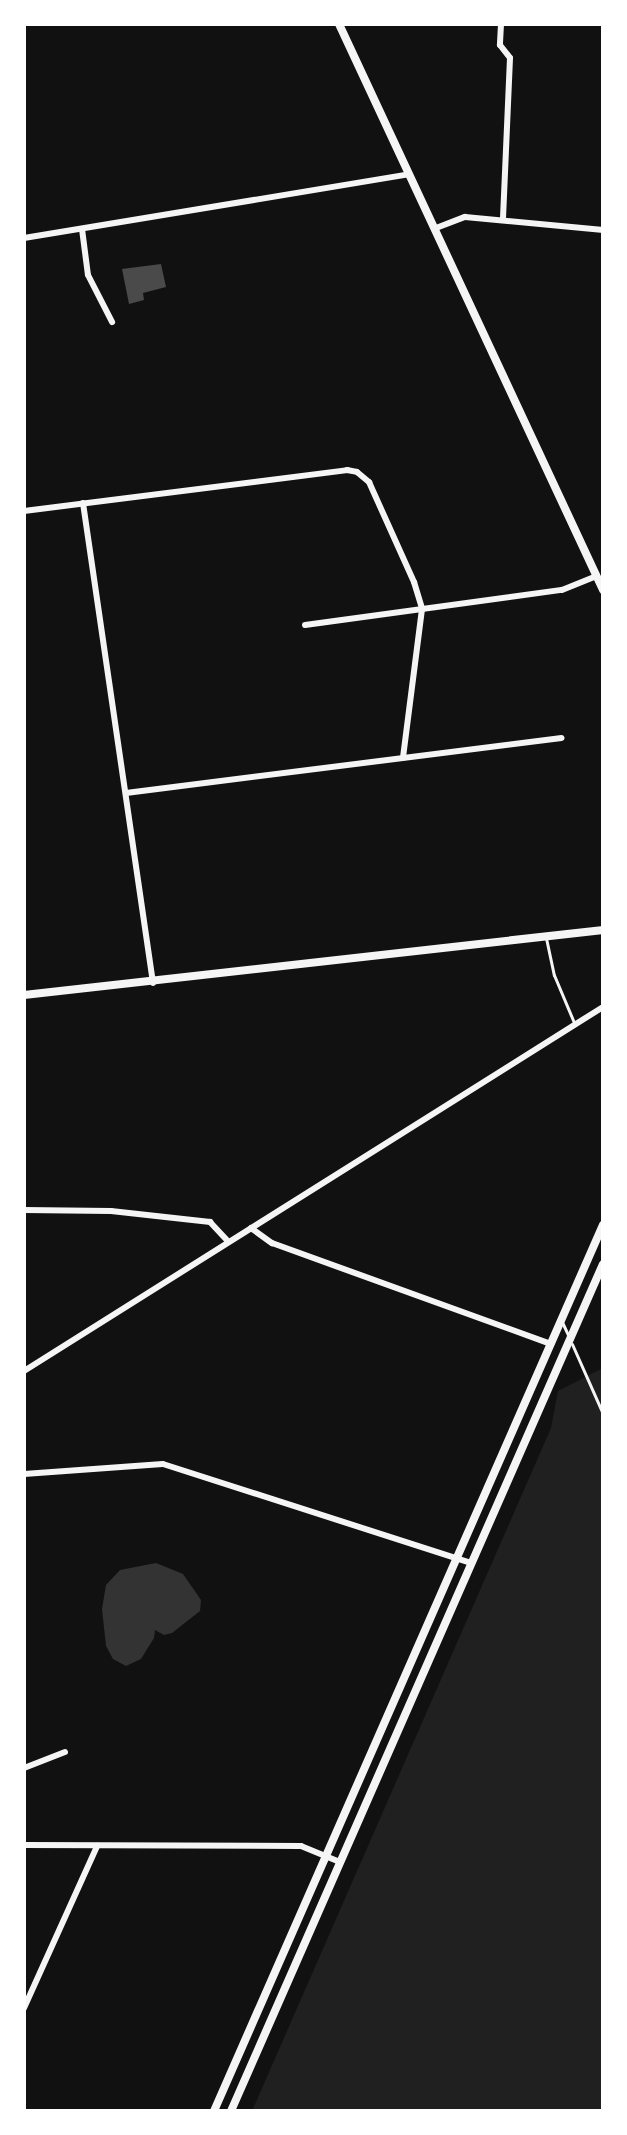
<!DOCTYPE html>
<style>
body{margin:0}
#map{position:relative;width:627px;height:2135px;overflow:hidden;background:#111;font-family:"Public Sans",sans-serif}
div>[style]{position:absolute}
.green>*{inset:0;background:#202020}
.water>*{inset:0;background:#333}
.building>*{inset:0;background:#4a4a4a}
.service>*{height:3px;margin:-1.5px;padding:0 1.5px;transform-origin:1.5px;border-radius:1.5px;background:#f5f5f5}
.minor>*{height:6px;margin:-3px;padding:0 3px;transform-origin:3px;border-radius:3px;background:#f5f5f5}
.tertiary>*{height:8px;margin:-4px;padding:0 4px;transform-origin:4px;border-radius:4px;background:#f5f5f5}
span{translate:-50% -50%;white-space:nowrap;text-align:center;line-height:1.15;-webkit-text-stroke:7px #fff;paint-order:stroke}
.frame{position:absolute;inset:0;border:26px solid #fff;pointer-events:none}
</style>
<div id="map">
<div class="green">
<div style="clip-path:polygon(603px 1368px,603px 2111px,252px 2111px,551px 1428px,558px 1391px)"></div>
</div>
<div class="water">
<div style="clip-path:polygon(156px 1563px,183px 1574px,201px 1600px,200px 1611px,172px 1633px,164px 1635px,155px 1630px,154px 1638px,141px 1659px,126px 1666px,113px 1659px,106px 1646px,102px 1609px,106px 1585px,120px 1570px)"></div>
</div>
<div class="building">
<div style="clip-path:polygon(161px 264px,166px 287px,143px 293px,144px 300px,129px 304px,122px 269px)"></div>
</div>
<div class="service">
<div style="left:546px;top:938px;width:38px;rotate:78deg"></div>
<div style="left:554px;top:975px;width:54px;rotate:67.2deg"></div>
<div style="left:562px;top:1322px;width:17px;rotate:65deg"></div>
<div style="left:572px;top:1344px;width:77px;rotate:66.1deg"></div>
</div>
<div class="minor">
<div style="left:501px;top:24px;width:21px;rotate:93deg"></div>
<div style="left:500px;top:45px;width:16px;rotate:52deg"></div>
<div style="left:510px;top:58px;width:162px;rotate:92.5deg"></div>
<div style="left:436px;top:228px;width:31px;rotate:-21deg"></div>
<div style="left:465px;top:217px;width:139px;rotate:5.4deg"></div>
<div style="left:82px;top:229px;width:46px;rotate:82.6deg"></div>
<div style="left:88px;top:275px;width:53px;rotate:62.9deg"></div>
<div style="left:24px;top:238px;width:391px;rotate:-9.4deg"></div>
<div style="left:83px;top:503px;width:485px;rotate:81.7deg"></div>
<div style="left:24px;top:511px;width:326px;rotate:-7.2deg"></div>
<div style="left:347px;top:470px;width:10px;rotate:11deg"></div>
<div style="left:357px;top:472px;width:16px;rotate:40deg"></div>
<div style="left:369px;top:482px;width:110px;rotate:65.8deg"></div>
<div style="left:414px;top:582px;width:28px;rotate:73deg"></div>
<div style="left:422px;top:609px;width:150px;rotate:97.3deg"></div>
<div style="left:305px;top:625px;width:259px;rotate:-7.8deg"></div>
<div style="left:562px;top:590px;width:38px;rotate:-22deg"></div>
<div style="left:126px;top:793px;width:439px;rotate:-7.2deg"></div>
<div style="left:24px;top:1210px;width:87px;rotate:0.7deg"></div>
<div style="left:111px;top:1211px;width:100px;rotate:6.3deg"></div>
<div style="left:210px;top:1222px;width:26px;rotate:47deg"></div>
<div style="left:251px;top:1228px;width:26px;rotate:36deg"></div>
<div style="left:272px;top:1243px;width:297px;rotate:19.9deg"></div>
<div style="left:24px;top:1371px;width:684px;rotate:-32.16deg"></div>
<div style="left:24px;top:1474px;width:139px;rotate:-4.1deg"></div>
<div style="left:163px;top:1464px;width:324px;rotate:17.8deg"></div>
<div style="left:24px;top:1768px;width:44px;rotate:-21.3deg"></div>
<div style="left:24px;top:1845px;width:277px;rotate:0.2deg"></div>
<div style="left:301px;top:1846px;width:42px;rotate:22.3deg"></div>
<div style="left:24px;top:2008px;width:178px;rotate:-65.7deg"></div>
</div>
<div class="tertiary">
<div style="left:339px;top:24px;width:625px;rotate:64.99deg"></div>
<div style="left:24px;top:995px;width:583px;rotate:-6.41deg"></div>
<div style="left:214px;top:2111px;width:968px;rotate:-66.3deg"></div>
<div style="left:231px;top:2111px;width:925px;rotate:-66.29deg"></div>
</div>
<div class="frame"></div>
</div>
